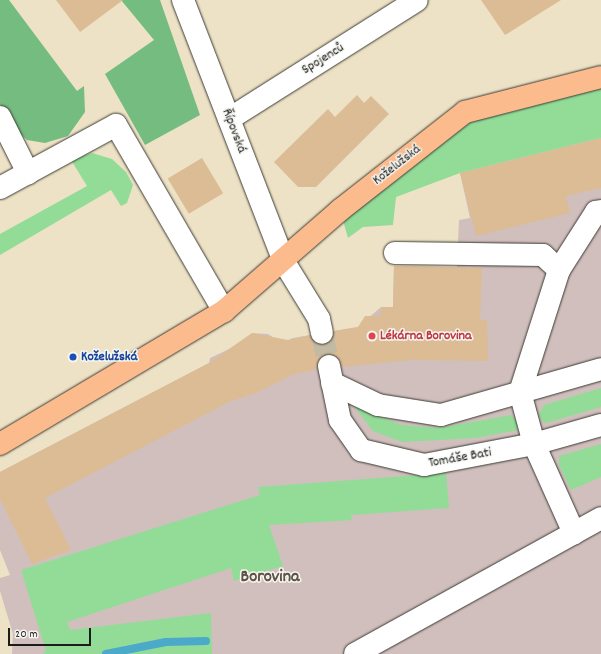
<!DOCTYPE html>
<meta charset="utf-8">
<style>
body{margin:0}
#map{position:relative;width:601px;height:654px;overflow:hidden;background:#ede2c5;font-family:Dekko,sans-serif}
div>[style]{position:absolute}
.industrial>*{inset:0;background:#d1bfbd}
.green>*{inset:0;background:#92dc98}
.forest>*{inset:0;background:#75bc80}
.stream>*{height:8px;margin:-4px;padding:0 4px;transform-origin:4px;border-radius:4px;background:#4baaca}
.building>*{inset:0;background:#dbbc95;transform-origin:0 0}
.minor-tunnel>*{height:22px;margin-top:-11px;transform-origin:0;background:repeating-linear-gradient(90deg,#c3baa3 0 22px,transparent 0 33px)}
.roads{filter:drop-shadow(0 0 1px #3b3a35) drop-shadow(0 0 1px #3b3a35)}
.minor>*{height:22px;margin:-11px;padding:0 11px;transform-origin:11px;border-radius:11px;background:#fff}
.major>*{height:22px;margin:-11px;padding:0 11px;transform-origin:11px;border-radius:11px;background:#fbbb8c}
.dots>*{width:11px;height:11px;translate:-50% -50%;box-sizing:border-box;border:2px solid #f6f6f2;border-radius:50%}
span{translate:-50% -50%;white-space:nowrap;text-align:center;line-height:1.15;-webkit-text-stroke:3px #f6f6f2;paint-order:stroke}
.street-label{font-size:14px;color:#1c1c1c}
.health-label{font-size:14px;color:#be3a42;font-weight:700}
.left{translate:0 -50%;text-align:left}
.transit-label{font-size:14px;color:#164399;font-weight:700}
.district-label{font-size:18px;color:#5f5446;font-weight:700}
.scale{position:absolute;left:8px;top:628px;width:83px;height:18px;box-sizing:border-box;border:2px solid #1c1c1c;border-top:0;padding-left:5px;font-size:12px;line-height:14px;white-space:nowrap;color:#1c1c1c;-webkit-text-stroke:3px #f6f6f2;paint-order:stroke}
</style>
<div id="map">
<div class="industrial">
<div style="clip-path:polygon(601px 138px,601px 654px,12px 654px,13px 634px,0 591px,0 578px,10px 575px,0 550px,0 472px,209px 363px,210px 358px,242px 343px,252px 333px,268px 334px,282px 343px,293px 338px,358px 327px,381px 307px,393px 307px,394px 266px,457px 267px,459px 220px,470px 218px,460px 173px)"></div>
</div>
<div class="green">
<div style="clip-path:polygon(601px 77px,601px 138px,460px 173px,396px 197px,393px 225px,363px 227px,348px 238px,340px 210px,465px 113px)"></div>
<div style="clip-path:polygon(92px 153px,112px 159px,126px 172px,133px 185px,127px 203px,121px 206px,111px 190px,0 255px,0 234px,87px 186px,71px 160px)"></div>
<div style="clip-path:polygon(601px 388px,601px 407px,546px 423px,541px 420px,539px 414px,544px 405px)"></div>
<div style="clip-path:polygon(349px 400px,362px 410px,402px 425px,438px 428px,511px 415px,521px 426px,518px 430px,476px 438px,402px 442px,373px 431px)"></div>
<div style="clip-path:polygon(601px 444px,601px 477px,571px 490px,559px 465px,559px 456px)"></div>
<div style="clip-path:polygon(446px 473px,449px 508px,351px 515px,352px 520px,269px 525px,283px 566px,234px 581px,231px 568px,67px 622px,70px 630px,211px 613px,212px 654px,43px 654px,46px 651px,21px 570px,260px 495px,258px 487px)"></div>
</div>
<div class="forest">
<div style="clip-path:polygon(0 0,9px 0,77px 91px,84px 86px,85px 112px,68px 136px,45px 143px,27px 140px,9px 123px,0 104px)"></div>
<div style="clip-path:polygon(121px 0,160px 0,200px 115px,145px 145px,105px 74px,154px 40px)"></div>
</div>
<div class="stream">
<div style="left:106px;top:654px;width:61px;rotate:-11.3deg"></div>
<div style="left:166px;top:642px;width:40px;rotate:-1.4deg"></div>
</div>
<div class="building">
<div style="clip-path:polygon(56px 0,123px 0,80px 32px)"></div>
<div style="clip-path:polygon(481px 0,561px 0,505px 35px)"></div>
<div style="clip-path:polygon(357px 95px,364px 103px,371px 96px,389px 114px,316px 187px,298px 187px,274px 162px,328px 109px,335px 117px)"></div>
<div style="clip-path:polygon(601px 138px,601px 188px,566px 196px,570px 213px,476px 236px,460px 173px)"></div>
<div style="left:202px;top:158px;width:41px;height:40px;rotate:59deg"></div>
<div style="clip-path:polygon(394px 266px,482px 268px,480px 320px,487px 320px,488px 361px,411px 360px,342px 367px,338px 357px,326px 354px,317px 362px,317px 369px,292px 375px,256px 393px,231px 401px,45px 498px,71px 550px,32px 564px,0 499px,0 472px,209px 363px,252px 333px,288px 340px,310px 335px,318px 345px,330px 342px,334px 331px,358px 327px,365px 316px,380px 316px,382px 307px,393px 307px)"></div>
</div>
<div class="minor-tunnel">
<div style="left:322px;top:333px;width:34px;rotate:78deg"></div>
</div>
<div class="roads">
<div class="minor">
<div style="left:183px;top:0;width:281px;rotate:68.9deg"></div>
<div style="left:284px;top:262px;width:67px;rotate:58.4deg"></div>
<div style="left:319px;top:319px;width:14px;rotate:78deg"></div>
<div style="left:0;top:117px;width:63px;rotate:63.4deg"></div>
<div style="left:229px;top:119px;width:222px;rotate:-32.3deg"></div>
<div style="left:0;top:188px;width:132px;rotate:-28.5deg"></div>
<div style="left:116px;top:125px;width:215px;rotate:59.9deg"></div>
<div style="left:395px;top:253px;width:148px;rotate:0.8deg"></div>
<div style="left:543px;top:255px;width:22px;rotate:43deg"></div>
<div style="left:559px;top:270px;width:128px;rotate:107.7deg"></div>
<div style="left:520px;top:392px;width:54px;rotate:74.9deg"></div>
<div style="left:534px;top:444px;width:98px;rotate:65.8deg"></div>
<div style="left:559px;top:270px;width:69px;rotate:-57.5deg"></div>
<div style="left:596px;top:212px;width:5px;rotate:-11deg"></div>
<div style="left:329px;top:366px;width:55px;rotate:78.5deg"></div>
<div style="left:340px;top:420px;width:37px;rotate:55deg"></div>
<div style="left:361px;top:450px;width:65px;rotate:13.4deg"></div>
<div style="left:424px;top:465px;width:112px;rotate:-10.8deg"></div>
<div style="left:534px;top:444px;width:70px;rotate:-15.8deg"></div>
<div style="left:332px;top:383px;width:51px;rotate:25.6deg"></div>
<div style="left:378px;top:405px;width:64px;rotate:9deg"></div>
<div style="left:441px;top:415px;width:166px;rotate:-16deg"></div>
<div style="left:355px;top:654px;width:281px;rotate:-28.9deg"></div>
</div>
<div class="major">
<div style="left:0;top:444px;width:261px;rotate:-30.7deg"></div>
<div style="left:224px;top:311px;width:154px;rotate:-41deg"></div>
<div style="left:340px;top:210px;width:159px;rotate:-38.1deg"></div>
<div style="left:465px;top:112px;width:140px;rotate:-14.4deg"></div>
</div>
</div>
<div class="dots">
<div style="left:372px;top:336px;background:#e0444e"></div>
<div style="left:73px;top:357px;background:#1a4fb4"></div>
</div>
<div class="street-label">
<span style="left:323px;top:59px;rotate:-32deg">Spojenců</span>
<span style="left:234px;top:131px;rotate:69deg">Řípovská</span>
<span style="left:397px;top:165px;rotate:-38deg">Koželužská</span>
<span style="left:460px;top:458px;rotate:-10deg">Tomáše Bati</span>
</div>
<div class="health-label">
<span class="left" style="left:380px;top:336px">Lékárna Borovina</span>
</div>
<div class="transit-label">
<span class="left" style="left:81px;top:357px">Koželužská</span>
</div>
<div class="district-label">
<span style="left:270px;top:578px">Borovina</span>
</div>
<div class="scale">20 m</div>
</div>
